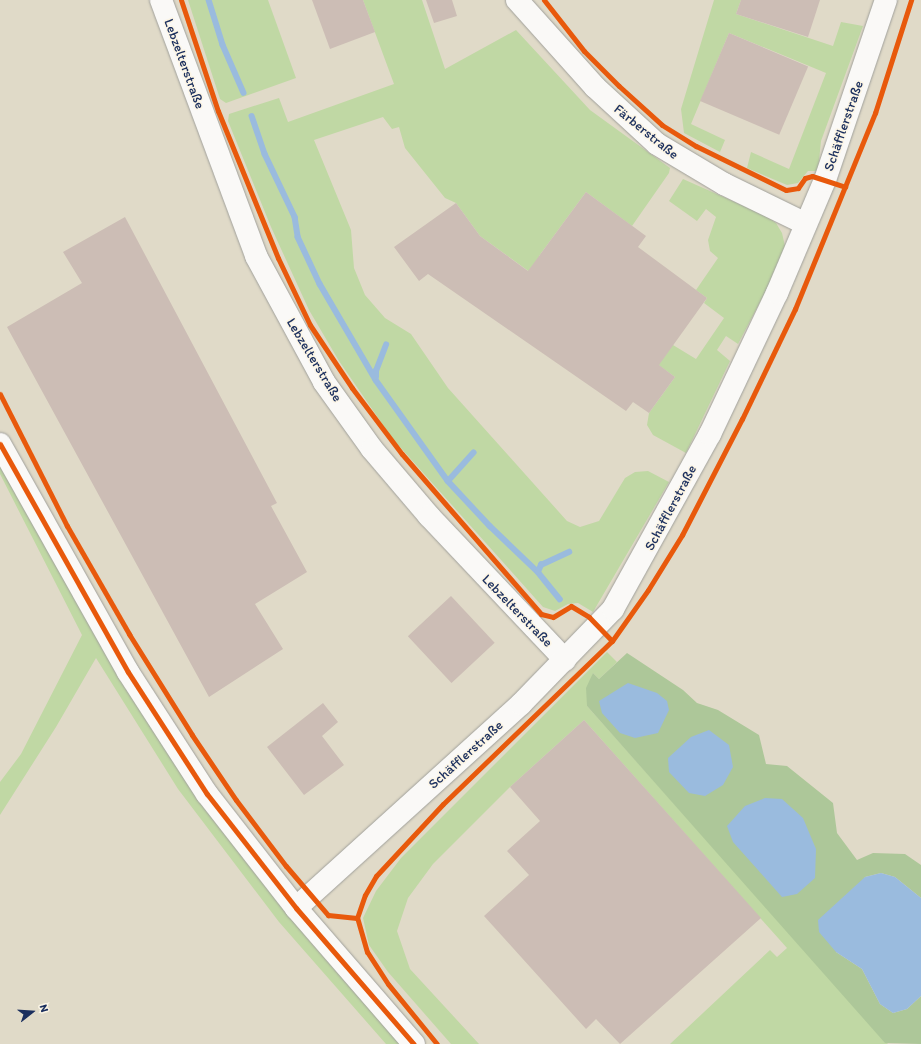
<!DOCTYPE html>
<meta charset="utf-8">
<style>
body{margin:0}
#map{position:relative;width:921px;height:1044px;overflow:hidden;background:#e0dac8;font-family:Itim,sans-serif}
div>[style]{position:absolute}
.green>*{inset:0;background:#c0d8a4}
.forest>*{inset:0;background:#adc799}
.water>*{inset:0;background:#9abbde}
.stream>*{height:5.5px;margin:-2.75px;padding:0 2.75px;transform-origin:2.75px;border-radius:2.75px;background:#9abbde}
.building>*{inset:0;background:#ccbdb5;transform-origin:0 0}
.roads{filter:drop-shadow(0 0 1px #a0a09b) drop-shadow(0 0 1px #a0a09b)}
.minor>*{height:22px;margin:-11px;padding:0 11px;transform-origin:11px;border-radius:11px;background:#faf9f7}
.cycleway>*{height:5px;margin:-2.5px;padding:0 2.5px;transform-origin:2.5px;border-radius:2.5px;background:#e8590c}
span{translate:-50% -50%;white-space:nowrap;text-align:center;line-height:1.15;-webkit-text-stroke:3px #fcf5e5;paint-order:stroke}
.street-label{font-size:14px;color:#1b2f5e}
.north{position:absolute;left:12px;top:992px;width:40px;height:40px;-webkit-text-stroke:3px #fcf5e5;paint-order:stroke;rotate:73deg;font-size:11px;font-weight:700;line-height:16px;text-align:center;color:#1b2f5e}
.north::after{content:'';display:block;margin:auto;width:14px;height:18px;background:#1b2f5e;clip-path:polygon(50% 0,100% 100%,50% 72%,0 100%)}
</style>
<div id="map">
<div class="green">
<div style="clip-path:polygon(188px 0,268px 0,296px 78px,226px 103px,220px 99px)"></div>
<div style="clip-path:polygon(363px 0,422px 0,445px 69px,516px 30px,590px 110px,670px 168px,669px 173px,632px 226px,586px 192px,539px 256px,599px 300px,696px 359px,724px 318px,704px 303px,707px 298px,696px 290px,718px 258px,710px 251px,708px 240px,716px 217px,706px 209px,697px 221px,669px 201px,683px 179px,764px 215px,776px 223px,782px 233px,785px 246px,781px 262px,738px 344px,726px 336px,717px 350px,730px 361px,686px 453px,653px 435px,647px 425px,649px 413px,675px 377px,480px 236px,456px 203px,445px 198px,405px 148px,399px 127px,392px 129px,383px 117px,314px 140px,351px 230px,354px 268px,365px 295px,385px 318px,411px 334px,448px 388px,567px 521px,580px 527px,599px 521px,625px 478px,635px 472px,648px 471px,669px 482px,593px 612px,578px 603px,568px 604px,555px 611px,543px 607px,392px 438px,339px 361px,309px 310px,271px 227px,228px 121px,229px 114px,279px 98px,288px 122px,394px 84px)"></div>
<div style="clip-path:polygon(714px 0,741px 0,736px 14px,833px 46px,841px 22px,863px 26px,821px 141px,818px 171px,808px 171px,798px 183px,787px 185px,747px 168px,751px 152px,789px 169px,826px 73px,729px 33px,691px 124px,725px 140px,720px 152px,684px 133px,681px 109px)"></div>
<div style="clip-path:polygon(0 455px,192px 785px,306px 937px,400px 1044px,386px 1044px,279px 922px,178px 789px,96px 658px,56px 727px,0 815px,0 782px,21px 754px,82px 635px,0 474px)"></div>
<div style="clip-path:polygon(607px 652px,617px 662px,599px 679px,593px 673px,587px 706px,888px 1044px,670px 1044px,770px 950px,777px 957px,787px 948px,584px 720px,510px 787px,433px 864px,408px 898px,397px 931px,410px 969px,479px 1044px,451px 1044px,388px 972px,369px 945px,363px 918px,376px 891px,401px 858px)"></div>
</div>
<div class="forest">
<div style="clip-path:polygon(627px 653px,683px 690px,697px 703px,718px 710px,759px 735px,766px 764px,787px 766px,833px 803px,837px 833px,857px 860px,873px 853px,905px 854px,921px 865px,921px 898px,895px 877px,881px 873px,865px 877px,836px 952px,862px 969px,880px 1004px,893px 1013px,907px 1009px,921px 996px,921px 1044px,885px 1043px,587px 706px,586px 688px,593px 673px,599px 679px)"></div>
</div>
<div class="water">
<div style="clip-path:polygon(628px 683px,657px 693px,667px 701px,669px 710px,658px 733px,635px 738px,620px 733px,602px 713px,599px 701px)"></div>
<div style="clip-path:polygon(709px 730px,729px 745px,733px 767px,723px 785px,705px 796px,689px 793px,669px 772px,668px 758px,691px 737px)"></div>
<div style="clip-path:polygon(765px 798px,782px 799px,803px 818px,816px 849px,815px 878px,797px 894px,782px 897px,733px 842px,727px 826px,745px 806px)"></div>
<div style="clip-path:polygon(881px 873px,895px 877px,921px 898px,921px 996px,907px 1009px,893px 1013px,880px 1004px,862px 969px,836px 952px,819px 932px,818px 920px,865px 877px)"></div>
</div>
<div class="stream">
<div style="left:209px;top:0;width:47px;rotate:72.7deg"></div>
<div style="left:223px;top:45px;width:52px;rotate:66.4deg"></div>
<div style="left:252px;top:116px;width:40px;rotate:71.1deg"></div>
<div style="left:265px;top:154px;width:70px;rotate:64.5deg"></div>
<div style="left:295px;top:217px;width:20px;rotate:81deg"></div>
<div style="left:298px;top:237px;width:52px;rotate:64.9deg"></div>
<div style="left:320px;top:284px;width:111px;rotate:59.7deg"></div>
<div style="left:376px;top:380px;width:124px;rotate:54.5deg"></div>
<div style="left:448px;top:481px;width:62px;rotate:47deg"></div>
<div style="left:490px;top:526px;width:66px;rotate:43.8deg"></div>
<div style="left:538px;top:572px;width:35px;rotate:51deg"></div>
<div style="left:376px;top:377px;width:6px;rotate:-90deg"></div>
<div style="left:376px;top:371px;width:28px;rotate:-69deg"></div>
<div style="left:448px;top:481px;width:38px;rotate:-48deg"></div>
<div style="left:538px;top:572px;width:8px;rotate:-67deg"></div>
<div style="left:541px;top:565px;width:31px;rotate:-25deg"></div>
</div>
<div class="building">
<div style="clip-path:polygon(312px 0,363px 0,375px 32px,330px 49px)"></div>
<div style="clip-path:polygon(426px 0,452px 0,457px 16px,434px 23px)"></div>
<div style="clip-path:polygon(741px 0,820px 0,808px 37px,736px 14px)"></div>
<div style="left:729px;top:33px;width:86px;height:74px;rotate:23deg"></div>
<div style="clip-path:polygon(586px 192px,646px 236px,638px 247px,707px 298px,659px 365px,675px 377px,649px 413px,633px 402px,626px 411px,428px 274px,419px 281px,394px 247px,456px 203px,480px 236px,528px 271px)"></div>
<div style="clip-path:polygon(125px 217px,277px 503px,271px 506px,307px 572px,255px 604px,283px 649px,209px 697px,7px 327px,82px 283px,63px 252px)"></div>
<div style="left:451px;top:596px;width:64px;height:59px;rotate:47deg"></div>
<div style="clip-path:polygon(323px 703px,338px 722px,322px 736px,344px 765px,304px 795px,267px 747px)"></div>
<div style="clip-path:polygon(584px 720px,761px 918px,620px 1044px,596px 1019px,586px 1029px,484px 916px,529px 875px,507px 851px,540px 821px,510px 787px)"></div>
</div>
<div class="roads">
<div class="minor">
<div style="left:161px;top:0;width:273px;rotate:69.6deg"></div>
<div style="left:256px;top:256px;width:143px;rotate:61.6deg"></div>
<div style="left:324px;top:382px;width:82px;rotate:54.4deg"></div>
<div style="left:372px;top:449px;width:88px;rotate:49.6deg"></div>
<div style="left:429px;top:516px;width:198px;rotate:46.6deg"></div>
<div style="left:517px;top:0;width:117px;rotate:48.1deg"></div>
<div style="left:595px;top:87px;width:84px;rotate:42.6deg"></div>
<div style="left:657px;top:144px;width:78px;rotate:30.8deg"></div>
<div style="left:724px;top:184px;width:91px;rotate:26deg"></div>
<div style="left:0;top:444px;width:261px;rotate:60.7deg"></div>
<div style="left:128px;top:672px;width:145px;rotate:57.1deg"></div>
<div style="left:207px;top:794px;width:145px;rotate:52deg"></div>
<div style="left:296px;top:908px;width:180px;rotate:49.1deg"></div>
<div style="left:296px;top:908px;width:304px;rotate:-42.2deg"></div>
<div style="left:521px;top:704px;width:132px;rotate:-45.9deg"></div>
<div style="left:613px;top:609px;width:200px;rotate:-61deg"></div>
<div style="left:710px;top:434px;width:156px;rotate:-64.6deg"></div>
<div style="left:777px;top:293px;width:123px;rotate:-67deg"></div>
<div style="left:825px;top:180px;width:190px;rotate:-71.3deg"></div>
</div>
</div>
<div class="cycleway">
<div style="left:181px;top:0;width:117px;rotate:71.6deg"></div>
<div style="left:218px;top:111px;width:159px;rotate:67.8deg"></div>
<div style="left:278px;top:258px;width:74px;rotate:64.5deg"></div>
<div style="left:310px;top:325px;width:76px;rotate:56.3deg"></div>
<div style="left:352px;top:388px;width:83px;rotate:52.9deg"></div>
<div style="left:402px;top:454px;width:212px;rotate:49deg"></div>
<div style="left:541px;top:614px;width:12px;rotate:14deg"></div>
<div style="left:553px;top:617px;width:21px;rotate:-31deg"></div>
<div style="left:571px;top:606px;width:21px;rotate:31deg"></div>
<div style="left:589px;top:617px;width:33px;rotate:46deg"></div>
<div style="left:544px;top:0;width:65px;rotate:51.9deg"></div>
<div style="left:584px;top:51px;width:49px;rotate:45deg"></div>
<div style="left:619px;top:86px;width:58px;rotate:42.2deg"></div>
<div style="left:662px;top:125px;width:40px;rotate:32deg"></div>
<div style="left:696px;top:146px;width:100px;rotate:26.1deg"></div>
<div style="left:786px;top:190px;width:12px;rotate:-9deg"></div>
<div style="left:798px;top:188px;width:12px;rotate:-55deg"></div>
<div style="left:805px;top:178px;width:7px;rotate:-16deg"></div>
<div style="left:812px;top:176px;width:35px;rotate:18deg"></div>
<div style="left:0;top:394px;width:148px;rotate:63.1deg"></div>
<div style="left:67px;top:526px;width:125px;rotate:60.1deg"></div>
<div style="left:129px;top:634px;width:119px;rotate:58deg"></div>
<div style="left:192px;top:735px;width:78px;rotate:55.9deg"></div>
<div style="left:236px;top:800px;width:83px;rotate:52.9deg"></div>
<div style="left:286px;top:866px;width:65px;rotate:49.4deg"></div>
<div style="left:328px;top:915px;width:29px;rotate:6deg"></div>
<div style="left:0;top:444px;width:261px;rotate:60.7deg"></div>
<div style="left:128px;top:672px;width:145px;rotate:57.1deg"></div>
<div style="left:207px;top:794px;width:145px;rotate:52deg"></div>
<div style="left:296px;top:908px;width:180px;rotate:49.1deg"></div>
<div style="left:437px;top:1044px;width:77px;rotate:-129.2deg"></div>
<div style="left:388px;top:984px;width:38px;rotate:-123deg"></div>
<div style="left:367px;top:952px;width:35px;rotate:-106deg"></div>
<div style="left:357px;top:918px;width:24px;rotate:-71deg"></div>
<div style="left:365px;top:895px;width:22px;rotate:-60deg"></div>
<div style="left:376px;top:876px;width:98px;rotate:-47.1deg"></div>
<div style="left:443px;top:804px;width:235px;rotate:-44deg"></div>
<div style="left:612px;top:641px;width:62px;rotate:-54.8deg"></div>
<div style="left:648px;top:590px;width:65px;rotate:-58.3deg"></div>
<div style="left:682px;top:535px;width:131px;rotate:-62.7deg"></div>
<div style="left:742px;top:419px;width:122px;rotate:-64.3deg"></div>
<div style="left:795px;top:309px;width:212px;rotate:-67.8deg"></div>
<div style="left:875px;top:113px;width:119px;rotate:-72.3deg"></div>
</div>
<div class="street-label">
<span style="left:184px;top:64px;rotate:70deg">Lebzelterstraße</span>
<span style="left:844px;top:126px;rotate:-71deg">Schäfflerstraße</span>
<span style="left:646px;top:132px;rotate:39deg">Färberstraße</span>
<span style="left:314px;top:360px;rotate:59deg">Lebzelterstraße</span>
<span style="left:671px;top:508px;rotate:-62deg">Schäfflerstraße</span>
<span style="left:517px;top:611px;rotate:46deg">Lebzelterstraße</span>
<span style="left:466px;top:755px;rotate:-42deg">Schäfflerstraße</span>
</div>
<div class="north">N</div>
</div>
